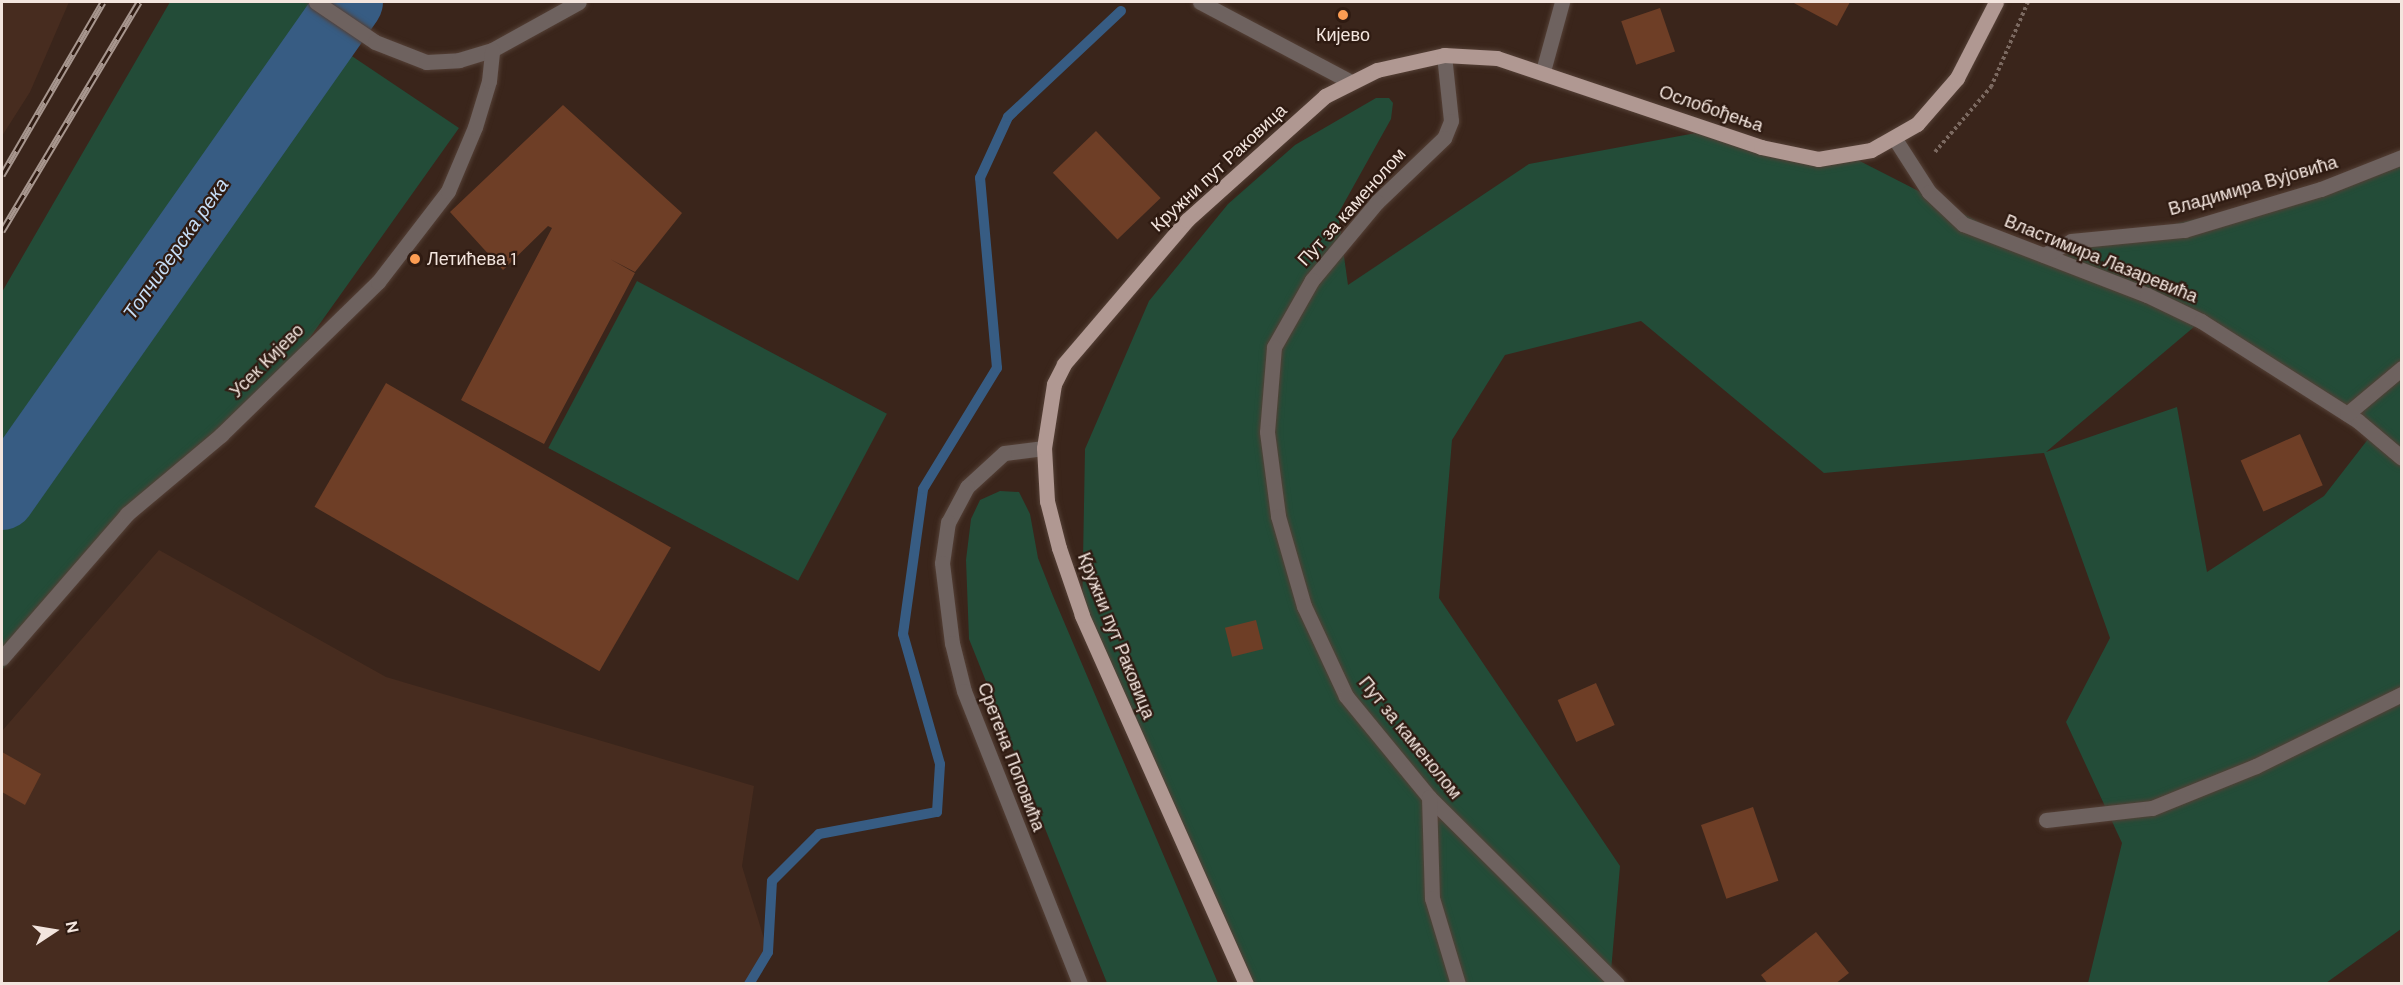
<!DOCTYPE html>
<meta charset="utf-8">
<style>
body{margin:0}
#map{position:relative;width:2403px;height:985px;overflow:hidden;background:#3a251b;font-family:"DM Sans",sans-serif}
div>[style]{position:absolute}
.built>*{inset:0;background:#472c1f}
.green>*{inset:0;background:#234c38;transform-origin:0 0}
.stream>*{height:10px;margin:-5px;padding:0 5px;transform-origin:5px;border-radius:5px;background:#375c83}
.river>*{height:66px;margin:-33px;padding:0 33px;transform-origin:33px;border-radius:33px;background:#375c83}
.building>*{inset:0;background:#6e3e26;transform-origin:0 0}
.path>*{height:4px;margin-top:-2px;transform-origin:0;background:repeating-linear-gradient(90deg,#7b6960 0 3px,transparent 0 6px)}
.roads{filter:drop-shadow(0 0 2px #544036) drop-shadow(0 0 2px #544036)}
.minor>*{height:15px;margin:-7.5px;padding:0 7.5px;transform-origin:7.5px;border-radius:7.5px;background:#6e625f}
.major>*{height:15px;margin:-7.5px;padding:0 7.5px;transform-origin:7.5px;border-radius:7.5px;background:#b09892}
.rail>*{height:7px;margin-top:-3.5px;transform-origin:0;background:repeating-linear-gradient(90deg,#2f1b12 0 14px,#a7968e 0 28px);box-sizing:border-box;border-block:2px solid #a7968e}
.dots>*{width:16px;height:16px;translate:-50% -50%;box-sizing:border-box;border:3px solid #2f1b12;border-radius:50%}
span{translate:-50% -50%;white-space:nowrap;text-align:center;line-height:1.15;-webkit-text-stroke:4.5px #2f1b12;paint-order:stroke}
.poi-label{font-size:18px;color:#f3e5de}
.left{translate:0 -50%;text-align:left}
.street-label{font-size:18px;color:#f3e5de}
.water-label{font-size:20px;color:#c6ddf6;font-style:italic}
.frame{position:absolute;inset:0;border:3px solid #f3e5de;pointer-events:none}
.north{position:absolute;left:24px;top:901px;width:60px;height:60px;-webkit-text-stroke:4px #2f1b12;paint-order:stroke;rotate:78deg;font-size:16px;font-weight:700;line-height:24px;text-align:center;color:#f3e5de}
.north::after{content:'';display:block;margin:auto;width:21px;height:27px;background:#f3e5de;clip-path:polygon(50% 0,100% 100%,50% 72%,0 100%)}
</style>
<div id="map">
<div class="built">
<div style="clip-path:polygon(2px 2px,69px 2px,30px 92px,2px 136px)"></div>
<div style="clip-path:polygon(159px 550px,386px 677px,754px 786px,742px 866px,768px 952px,749px 983px,2px 984px,2px 731px)"></div>
</div>
<div class="green">
<div style="clip-path:polygon(170px 2px,336px 2px,316px 32px,459px 128px,294px 360px,127px 514px,2px 670px,2px 292px)"></div>
<div style="clip-path:polygon(evenodd,1376px 98px,1389px 98px,1393px 103px,1391px 119px,1338px 214px,1348px 285px,1529px 164px,1712px 130px,1818px 159px,1848px 155px,2044px 255px,2321px 189px,2401px 157px,2401px 929px,2326px 983px,2088px 983px,2122px 843px,2066px 722px,2110px 638px,2044px 453px,1824px 473px,1641px 321px,1505px 355px,1452px 440px,1439px 598px,1620px 866px,1610px 983px,1246px 983px,1082px 615px,1085px 449px,1149px 301px,1228px 204px,1295px 145px,1376px 98px,2201px 321px,2372px 434px,2324px 496px,2207px 572px,2177px 407px,2046px 452px,2201px 321px)"></div>
<div style="left:637px;top:281px;width:283px;height:189px;rotate:28deg"></div>
<div style="clip-path:polygon(1000px 491px,1019px 492px,1030px 514px,1038px 558px,1053px 596px,1218px 983px,1107px 983px,969px 639px,966px 560px,971px 519px,980px 500px)"></div>
</div>
<div class="stream">
<div style="left:749px;top:984px;width:37px;rotate:-59deg"></div>
<div style="left:768px;top:952px;width:71px;rotate:-86.8deg"></div>
<div style="left:772px;top:881px;width:66px;rotate:-45deg"></div>
<div style="left:819px;top:834px;width:120px;rotate:-10.6deg"></div>
<div style="left:937px;top:812px;width:48px;rotate:-86.4deg"></div>
<div style="left:940px;top:764px;width:135px;rotate:-105.9deg"></div>
<div style="left:903px;top:634px;width:146px;rotate:-82.1deg"></div>
<div style="left:923px;top:489px;width:142px;rotate:-58.6deg"></div>
<div style="left:997px;top:368px;width:191px;rotate:-95.1deg"></div>
<div style="left:980px;top:178px;width:67px;rotate:-65.3deg"></div>
<div style="left:1008px;top:117px;width:155px;rotate:-43.2deg"></div>
</div>
<div class="river">
<div style="left:2px;top:497px;width:605px;rotate:-54.89deg"></div>
</div>
<div class="building">
<div style="clip-path:polygon(1792px 2px,1850px 2px,1837px 26px)"></div>
<div style="left:1660px;top:8px;width:46px;height:41px;rotate:71deg"></div>
<div style="clip-path:polygon(563px 105px,682px 213px,635px 272px,610px 259px,635px 273px,544px 444px,461px 400px,552px 228px,548px 226px,503px 270px,450px 212px)"></div>
<div style="left:1096px;top:131px;width:93px;height:60px;rotate:46deg"></div>
<div style="left:386px;top:383px;width:329px;height:143px;rotate:30deg"></div>
<div style="left:2300px;top:434px;width:56px;height:65px;rotate:66deg"></div>
<div style="left:1256px;top:620px;width:30px;height:32px;rotate:76deg"></div>
<div style="left:1596px;top:683px;width:46px;height:42px;rotate:66deg"></div>
<div style="clip-path:polygon(2px 752px,41px 774px,25px 805px,2px 792px)"></div>
<div style="left:1753px;top:807px;width:78px;height:55px;rotate:71deg"></div>
<div style="clip-path:polygon(1816px 932px,1849px 973px,1835px 984px,1768px 984px,1761px 975px)"></div>
</div>
<div class="path">
<div style="left:1935px;top:152px;width:86px;rotate:-49.3deg"></div>
<div style="left:1991px;top:87px;width:93px;rotate:-66.5deg"></div>
</div>
<div class="roads">
<div class="minor">
<div style="left:316px;top:2px;width:71px;rotate:34.1deg"></div>
<div style="left:375px;top:42px;width:55px;rotate:21.4deg"></div>
<div style="left:426px;top:62px;width:33px;rotate:-3deg"></div>
<div style="left:459px;top:60px;width:34px;rotate:-17deg"></div>
<div style="left:492px;top:50px;width:99px;rotate:-28.9deg"></div>
<div style="left:1200px;top:2px;width:169px;rotate:27.9deg"></div>
<div style="left:1444px;top:55px;width:66px;rotate:83.9deg"></div>
<div style="left:1451px;top:121px;width:18px;rotate:112deg"></div>
<div style="left:1444px;top:138px;width:93px;rotate:136.3deg"></div>
<div style="left:1377px;top:202px;width:102px;rotate:129.8deg"></div>
<div style="left:1312px;top:280px;width:77px;rotate:119.6deg"></div>
<div style="left:1274px;top:347px;width:85px;rotate:94.7deg"></div>
<div style="left:1267px;top:432px;width:85px;rotate:82.5deg"></div>
<div style="left:1278px;top:516px;width:94px;rotate:73.9deg"></div>
<div style="left:1304px;top:606px;width:99px;rotate:65deg"></div>
<div style="left:1346px;top:696px;width:131px;rotate:50.6deg"></div>
<div style="left:1429px;top:797px;width:265px;rotate:44.8deg"></div>
<div style="left:1543px;top:71px;width:72px;rotate:-74.6deg"></div>
<div style="left:1895px;top:139px;width:63px;rotate:57.3deg"></div>
<div style="left:1929px;top:192px;width:47px;rotate:43.3deg"></div>
<div style="left:1963px;top:224px;width:197px;rotate:21.1deg"></div>
<div style="left:2147px;top:295px;width:60px;rotate:25.7deg"></div>
<div style="left:2201px;top:321px;width:186px;rotate:32.5deg"></div>
<div style="left:2358px;top:421px;width:57px;rotate:40.1deg"></div>
<div style="left:2044px;top:255px;width:30px;rotate:-27deg"></div>
<div style="left:2071px;top:241px;width:114px;rotate:-5.6deg"></div>
<div style="left:2184px;top:230px;width:143px;rotate:-16.7deg"></div>
<div style="left:2321px;top:189px;width:87px;rotate:-21.6deg"></div>
<div style="left:2347px;top:414px;width:72px;rotate:-39.9deg"></div>
<div style="left:1044px;top:448px;width:40px;rotate:172.9deg"></div>
<div style="left:1004px;top:453px;width:50px;rotate:137.4deg"></div>
<div style="left:967px;top:487px;width:40px;rotate:118deg"></div>
<div style="left:948px;top:522px;width:41px;rotate:98.3deg"></div>
<div style="left:942px;top:563px;width:81px;rotate:82.9deg"></div>
<div style="left:952px;top:643px;width:49px;rotate:76deg"></div>
<div style="left:964px;top:691px;width:315px;rotate:68.4deg"></div>
<div style="left:2px;top:658px;width:191px;rotate:-49deg"></div>
<div style="left:127px;top:514px;width:123px;rotate:-40deg"></div>
<div style="left:221px;top:435px;width:219px;rotate:-44.3deg"></div>
<div style="left:378px;top:282px;width:115px;rotate:-52.4deg"></div>
<div style="left:448px;top:191px;width:69px;rotate:-67.1deg"></div>
<div style="left:475px;top:127px;width:48px;rotate:-73.1deg"></div>
<div style="left:489px;top:81px;width:31px;rotate:-84deg"></div>
<div style="left:1429px;top:797px;width:101px;rotate:88.3deg"></div>
<div style="left:1432px;top:898px;width:90px;rotate:73.2deg"></div>
<div style="left:2046px;top:820px;width:107px;rotate:-6.5deg"></div>
<div style="left:2152px;top:808px;width:112px;rotate:-22deg"></div>
<div style="left:2256px;top:766px;width:163px;rotate:-26.3deg"></div>
</div>
<div class="major">
<div style="left:1246px;top:984px;width:404px;rotate:-114deg"></div>
<div style="left:1082px;top:615px;width:71px;rotate:-108.9deg"></div>
<div style="left:1059px;top:548px;width:49px;rotate:-104.3deg"></div>
<div style="left:1047px;top:501px;width:53px;rotate:-93.2deg"></div>
<div style="left:1044px;top:448px;width:65px;rotate:-81.1deg"></div>
<div style="left:1054px;top:384px;width:22px;rotate:-63deg"></div>
<div style="left:1064px;top:364px;width:189px;rotate:-49.5deg"></div>
<div style="left:1187px;top:220px;width:186px;rotate:-41.9deg"></div>
<div style="left:1325px;top:96px;width:58px;rotate:-26.6deg"></div>
<div style="left:1377px;top:70px;width:69px;rotate:-12.6deg"></div>
<div style="left:1444px;top:55px;width:53px;rotate:3.2deg"></div>
<div style="left:1497px;top:58px;width:279px;rotate:18.6deg"></div>
<div style="left:1761px;top:147px;width:58px;rotate:11.9deg"></div>
<div style="left:1818px;top:159px;width:54px;rotate:-9.6deg"></div>
<div style="left:1871px;top:150px;width:53px;rotate:-29.5deg"></div>
<div style="left:1917px;top:124px;width:61px;rotate:-49deg"></div>
<div style="left:1957px;top:78px;width:85px;rotate:-62.8deg"></div>
</div>
</div>
<div class="rail">
<div style="left:2px;top:175px;width:200px;rotate:-59.7deg"></div>
<div style="left:2px;top:231px;width:267px;rotate:-59.1deg"></div>
</div>
<div class="dots">
<div style="left:1343px;top:15px;background:#fc9d53"></div>
<div style="left:415px;top:259px;background:#fc9d53"></div>
</div>
<div class="poi-label">
<span style="left:1343px;top:35px">Кијево</span>
<span class="left" style="left:427px;top:259px">Летићева 1</span>
</div>
<div class="street-label">
<span style="left:1711px;top:109px;rotate:19deg">Ослобођења</span>
<span style="left:1219px;top:168px;rotate:-43deg">Кружни пут Раковица</span>
<span style="left:2253px;top:186px;rotate:-16deg">Владимира Вујовића</span>
<span style="left:1352px;top:207px;rotate:-48deg">Пут за каменолом</span>
<span style="left:2101px;top:259px;rotate:22deg">Властимира Лазаревића</span>
<span style="left:267px;top:361px;rotate:-45deg">Усек Кијево</span>
<span style="left:1116px;top:636px;rotate:68deg">Кружни пут Раковица</span>
<span style="left:1410px;top:738px;rotate:51deg">Пут за каменолом</span>
<span style="left:1011px;top:757px;rotate:69deg">Сретена Поповића</span>
</div>
<div class="water-label">
<span style="left:176px;top:249px;rotate:-55deg">Топчидерска река</span>
</div>
<div class="frame"></div>
<div class="north">N</div>
</div>
